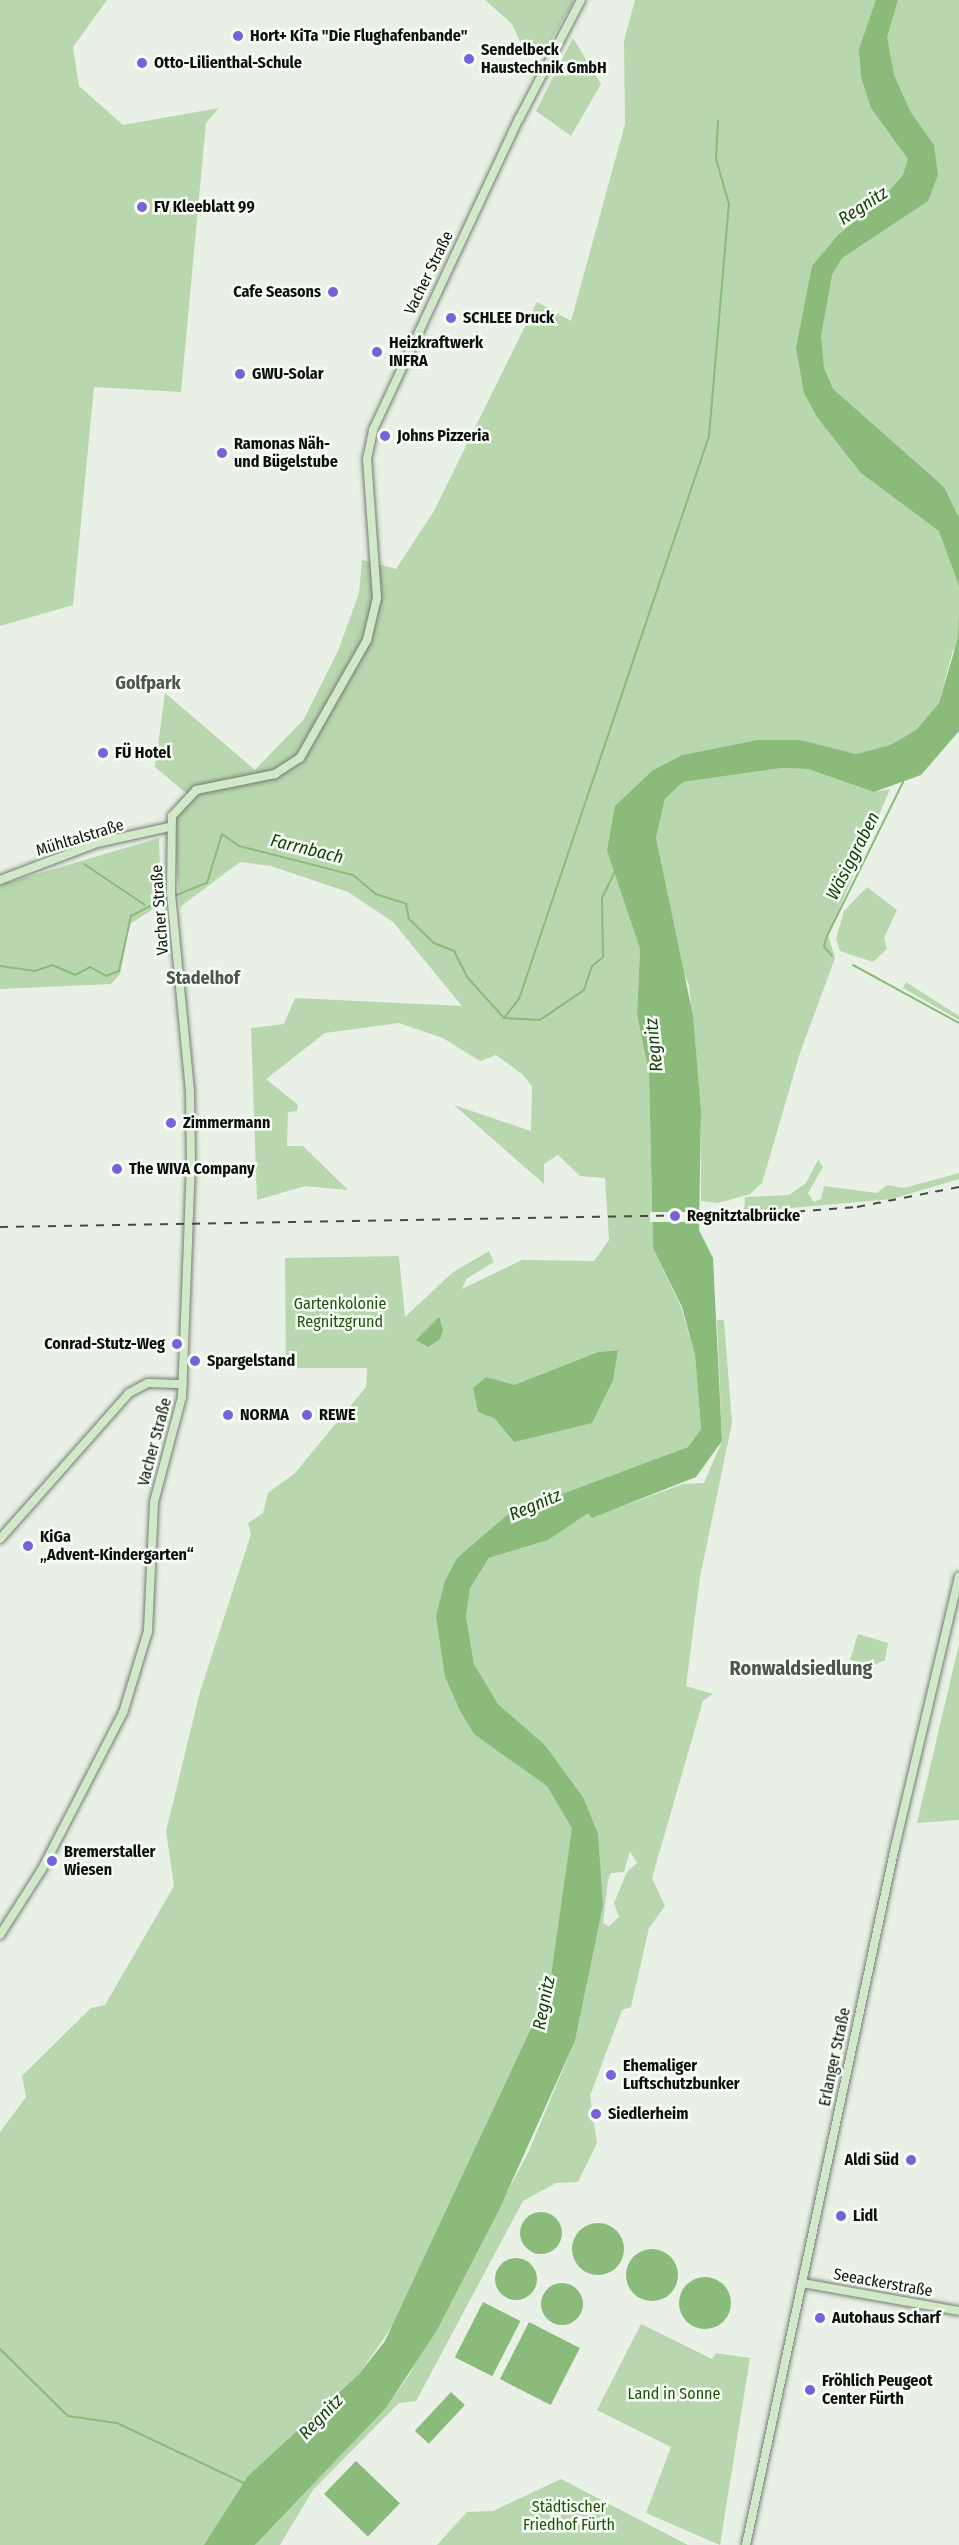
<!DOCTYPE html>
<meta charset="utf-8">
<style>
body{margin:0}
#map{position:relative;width:959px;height:2545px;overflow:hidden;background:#e9f0e6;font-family:"Fira Sans Condensed",sans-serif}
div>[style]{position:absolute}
.green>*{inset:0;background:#b8d7ae}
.water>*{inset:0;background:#8abb7a;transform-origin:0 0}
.round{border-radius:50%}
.pier>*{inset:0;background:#e9f0e6;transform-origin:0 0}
.stream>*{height:2px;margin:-1px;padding:0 1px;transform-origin:1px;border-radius:1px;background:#8abb7a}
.roads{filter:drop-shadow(0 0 2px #767c73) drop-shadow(0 0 2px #767c73)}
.secondary>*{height:8px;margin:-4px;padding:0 4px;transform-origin:4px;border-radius:4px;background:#d1e9c8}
.rail>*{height:2px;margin-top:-1px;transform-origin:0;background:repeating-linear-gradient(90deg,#474a45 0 8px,transparent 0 16px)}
.dots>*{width:16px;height:16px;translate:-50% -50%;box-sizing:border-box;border:3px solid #f6fdf4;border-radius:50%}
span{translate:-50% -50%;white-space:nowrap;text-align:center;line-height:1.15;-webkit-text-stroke:5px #f6fdf4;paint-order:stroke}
.poi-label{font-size:16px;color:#0d0f0c;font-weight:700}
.left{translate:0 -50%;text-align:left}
.right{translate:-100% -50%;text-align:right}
.street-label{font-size:16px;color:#0d0f0c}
.park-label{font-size:16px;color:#22510e}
.water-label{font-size:18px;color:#193a0c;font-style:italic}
.neighbourhood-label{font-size:18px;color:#4f554d;font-weight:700}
.quarter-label{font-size:20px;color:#4f554d;font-weight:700}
</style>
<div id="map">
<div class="green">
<div style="clip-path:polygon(0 0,107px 0,73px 47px,79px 86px,123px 125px,219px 108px,206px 123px,181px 392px,94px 387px,73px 605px,0 626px)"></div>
<div style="clip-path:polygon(485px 0,574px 0,547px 48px,526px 54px,512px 24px)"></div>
<div style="clip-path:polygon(evenodd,635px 0,959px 0,959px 648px,953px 650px,939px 703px,916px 730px,890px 745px,856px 754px,801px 740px,757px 740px,682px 755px,653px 770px,607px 851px,640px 949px,637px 1015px,649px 1073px,653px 1248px,681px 1307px,695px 1355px,701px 1429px,688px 1447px,508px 1514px,457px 1558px,445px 1677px,459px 1709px,547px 1785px,561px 1804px,572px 1828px,571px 1860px,549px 1990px,400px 2315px,359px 2374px,322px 2407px,208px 2545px,0 2545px,0 2132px,26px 2097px,22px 2076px,91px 2008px,105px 2005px,174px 1886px,166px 1831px,200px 1692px,251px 1534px,248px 1523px,263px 1513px,268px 1493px,295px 1473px,366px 1387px,367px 1368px,286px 1368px,285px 1258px,399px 1256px,405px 1317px,452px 1273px,489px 1251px,494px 1262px,466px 1279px,462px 1289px,522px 1260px,594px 1261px,609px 1240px,605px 1178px,580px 1176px,558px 1155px,544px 1164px,544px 1184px,454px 1105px,531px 1131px,532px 1086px,522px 1074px,496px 1055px,480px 1061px,443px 1038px,399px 1023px,325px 1033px,266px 1079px,298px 1105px,297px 1111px,288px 1112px,287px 1146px,303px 1146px,348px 1190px,305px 1186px,257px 1200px,251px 1028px,284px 1024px,295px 998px,462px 1006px,393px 922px,348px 892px,271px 866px,240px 862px,180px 907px,174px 830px,178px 812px,192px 798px,155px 767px,165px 693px,255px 770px,304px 719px,338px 651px,359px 593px,362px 560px,396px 569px,434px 511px,537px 302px,571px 321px,625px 124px,624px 41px,635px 0,617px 1350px,514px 1442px,494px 1418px,514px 1385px,598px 1352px,617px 1350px)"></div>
<div style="clip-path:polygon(573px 38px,601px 84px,571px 136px,536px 111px)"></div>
<div style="clip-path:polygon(782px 768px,808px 769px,874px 792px,890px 789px,828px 935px,835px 958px,800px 1053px,762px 1183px,750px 1194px,718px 1203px,701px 1201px,701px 1110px,689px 985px,678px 962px,656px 838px,665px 799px,683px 782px)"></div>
<div style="clip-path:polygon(159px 838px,161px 904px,130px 924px,120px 974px,111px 984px,0 989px,0 885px)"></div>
<div style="clip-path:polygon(867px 887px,897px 910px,884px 938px,887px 949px,873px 962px,840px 951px,836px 939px,844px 911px)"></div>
<div style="clip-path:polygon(906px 982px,959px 1016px,959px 1020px,903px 988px)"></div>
<div style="clip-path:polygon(818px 1160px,823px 1167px,808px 1193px,814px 1202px,821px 1199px,824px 1186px,877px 1193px,887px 1185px,904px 1188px,959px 1173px,959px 1179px,892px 1199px,744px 1212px,745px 1197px,789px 1195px,806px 1183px)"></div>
<div style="clip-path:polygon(evenodd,717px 1320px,724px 1320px,732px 1423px,700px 1577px,686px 1686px,713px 1694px,703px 1701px,652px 1878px,665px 1906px,649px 1928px,631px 2007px,622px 2010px,590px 2096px,597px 2143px,578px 2182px,556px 2183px,523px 2201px,416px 2401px,399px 2403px,313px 2490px,280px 2545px,255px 2545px,386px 2408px,409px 2375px,528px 2153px,575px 2041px,603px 1906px,583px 1797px,545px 1745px,498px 1704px,474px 1664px,466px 1615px,470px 1588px,489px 1558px,548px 1540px,588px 1512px,593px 1517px,683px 1484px,704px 1483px,722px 1441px,717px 1320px,630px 1851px,637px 1863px,627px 1872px,614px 1903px,619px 1917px,609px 1926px,603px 1923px,608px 1880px,611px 1873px,624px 1872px,630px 1851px)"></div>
<div style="clip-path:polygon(858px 1634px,888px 1643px,885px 1660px,874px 1665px,850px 1660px)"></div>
<div style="clip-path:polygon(959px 1644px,959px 1820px,917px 1823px)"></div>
<div style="clip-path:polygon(641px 2324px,712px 2359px,716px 2353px,750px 2358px,720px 2545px,646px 2513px,671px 2447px,597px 2410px)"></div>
<div style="clip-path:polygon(561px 2479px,688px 2545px,437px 2545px,467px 2512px,493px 2511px)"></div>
</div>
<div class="water">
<div style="clip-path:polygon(876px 0,898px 0,887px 37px,894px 75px,910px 111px,934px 145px,938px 175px,928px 201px,842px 258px,832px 275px,821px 336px,824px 368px,833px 389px,944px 487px,959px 518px,959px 586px,939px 531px,861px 473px,817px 417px,804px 393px,796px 348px,812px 266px,838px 235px,881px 200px,903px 175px,908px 159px,871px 108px,861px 77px,859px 49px)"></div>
<div style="clip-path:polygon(959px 612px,959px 731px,921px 775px,874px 792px,808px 769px,782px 768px,683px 782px,665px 799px,656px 838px,693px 1016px,701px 1110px,699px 1230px,713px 1258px,722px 1441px,696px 1477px,592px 1518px,588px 1513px,548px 1540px,489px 1558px,470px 1588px,466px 1616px,474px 1664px,498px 1704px,545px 1745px,583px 1797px,598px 1834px,603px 1906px,575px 2041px,499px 2210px,437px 2330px,386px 2408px,255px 2545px,204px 2545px,248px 2476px,359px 2374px,385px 2341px,549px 1990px,572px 1828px,547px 1786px,474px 1734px,459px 1709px,445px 1677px,436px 1616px,445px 1581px,457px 1558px,508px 1514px,688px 1447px,701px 1429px,695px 1355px,682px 1307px,653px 1248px,649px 1073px,637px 1015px,640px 949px,607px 851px,615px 806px,653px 770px,682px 755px,757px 740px,801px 740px,856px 754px,890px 745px,916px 730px,939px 703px,958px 638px)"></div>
<div style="clip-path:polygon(439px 1317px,443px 1330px,440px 1339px,428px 1347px,416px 1340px)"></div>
<div style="clip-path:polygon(618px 1350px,613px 1380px,592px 1423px,514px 1442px,494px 1418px,478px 1412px,473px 1388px,486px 1377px,514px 1385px,598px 1352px)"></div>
<div class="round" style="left:520px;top:2212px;width:42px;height:42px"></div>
<div class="round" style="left:572px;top:2223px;width:52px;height:52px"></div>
<div class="round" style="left:626px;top:2249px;width:52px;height:52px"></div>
<div class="round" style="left:495px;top:2258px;width:42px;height:42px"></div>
<div class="round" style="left:679px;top:2277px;width:52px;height:52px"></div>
<div class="round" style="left:541px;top:2283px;width:42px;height:42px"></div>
<div style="left:483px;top:2302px;width:42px;height:62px;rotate:27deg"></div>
<div style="left:529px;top:2322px;width:57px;height:64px;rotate:27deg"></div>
<div style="left:451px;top:2392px;width:19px;height:53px;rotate:43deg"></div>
<div style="left:356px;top:2461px;width:61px;height:46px;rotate:44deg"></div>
</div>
<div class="pier">
<div style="left:703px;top:1212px;width:10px;height:53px;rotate:90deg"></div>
</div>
<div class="stream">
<div style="left:84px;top:864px;width:73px;rotate:33.9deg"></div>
<div style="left:174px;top:896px;width:35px;rotate:-22deg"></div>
<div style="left:207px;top:883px;width:51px;rotate:-73deg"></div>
<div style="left:222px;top:834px;width:21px;rotate:35deg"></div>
<div style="left:239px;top:846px;width:118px;rotate:14.3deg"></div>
<div style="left:353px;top:875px;width:30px;rotate:40deg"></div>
<div style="left:376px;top:894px;width:32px;rotate:18deg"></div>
<div style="left:406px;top:904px;width:15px;rotate:79deg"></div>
<div style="left:409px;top:919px;width:35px;rotate:44deg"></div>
<div style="left:434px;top:943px;width:22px;rotate:22deg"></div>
<div style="left:454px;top:951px;width:30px;rotate:63deg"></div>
<div style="left:468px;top:978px;width:54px;rotate:48deg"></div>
<div style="left:504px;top:1018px;width:36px;rotate:3deg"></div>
<div style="left:540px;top:1020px;width:53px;rotate:-34.3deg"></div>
<div style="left:584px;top:990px;width:25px;rotate:-72deg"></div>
<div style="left:592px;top:966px;width:14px;rotate:-39deg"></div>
<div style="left:603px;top:957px;width:59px;rotate:-91deg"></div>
<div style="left:602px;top:898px;width:32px;rotate:-64deg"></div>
<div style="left:832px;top:956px;width:13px;rotate:-129deg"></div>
<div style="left:824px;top:946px;width:10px;rotate:-73deg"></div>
<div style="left:827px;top:936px;width:172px;rotate:-63.7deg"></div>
<div style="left:853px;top:965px;width:121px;rotate:28.7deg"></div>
<div style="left:0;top:966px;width:35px;rotate:8deg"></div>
<div style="left:35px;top:971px;width:18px;rotate:-19deg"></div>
<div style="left:52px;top:965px;width:25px;rotate:23deg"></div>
<div style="left:75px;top:975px;width:17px;rotate:-28deg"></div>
<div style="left:90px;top:967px;width:18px;rotate:29deg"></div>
<div style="left:106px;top:976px;width:14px;rotate:-21deg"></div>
<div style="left:119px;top:971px;width:56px;rotate:-77.7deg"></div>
<div style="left:131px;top:916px;width:42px;rotate:-27.2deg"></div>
<div style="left:504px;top:1018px;width:24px;rotate:-52deg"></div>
<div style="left:519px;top:999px;width:594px;rotate:-71.35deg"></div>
<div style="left:709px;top:436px;width:233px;rotate:-85.1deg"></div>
<div style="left:729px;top:204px;width:47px;rotate:-106.1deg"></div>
<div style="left:716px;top:159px;width:38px;rotate:-87deg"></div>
<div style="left:0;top:2349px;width:95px;rotate:44.6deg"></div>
<div style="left:68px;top:2416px;width:49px;rotate:8.1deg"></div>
<div style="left:117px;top:2423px;width:140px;rotate:25.3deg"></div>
</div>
<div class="roads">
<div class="secondary">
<div style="left:0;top:880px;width:104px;rotate:-20.9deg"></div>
<div style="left:97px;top:843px;width:74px;rotate:-12.5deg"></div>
<div style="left:0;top:1539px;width:195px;rotate:-48.5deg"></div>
<div style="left:129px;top:1393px;width:21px;rotate:-28deg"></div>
<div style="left:148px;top:1383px;width:35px;rotate:2deg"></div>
<div style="left:0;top:1935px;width:78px;rotate:-57.5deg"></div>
<div style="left:42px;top:1869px;width:176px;rotate:-62.6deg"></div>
<div style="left:123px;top:1713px;width:86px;rotate:-73deg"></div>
<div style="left:148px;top:1631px;width:129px;rotate:-87.3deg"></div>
<div style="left:154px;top:1502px;width:109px;rotate:-75.1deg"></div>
<div style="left:182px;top:1397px;width:231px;rotate:-87.8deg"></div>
<div style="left:191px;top:1166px;width:75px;rotate:-90.8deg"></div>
<div style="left:190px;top:1091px;width:199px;rotate:-95.5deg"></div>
<div style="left:171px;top:893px;width:77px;rotate:-89.3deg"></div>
<div style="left:172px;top:816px;width:35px;rotate:-47deg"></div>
<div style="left:196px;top:790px;width:81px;rotate:-11.4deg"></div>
<div style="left:275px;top:774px;width:30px;rotate:-33deg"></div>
<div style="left:300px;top:758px;width:136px;rotate:-60.4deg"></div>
<div style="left:367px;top:640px;width:43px;rotate:-76.6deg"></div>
<div style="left:377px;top:598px;width:139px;rotate:-94.1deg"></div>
<div style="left:367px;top:459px;width:30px;rotate:-78deg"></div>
<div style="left:373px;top:430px;width:344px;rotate:-64.9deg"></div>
<div style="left:519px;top:119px;width:134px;rotate:-62.5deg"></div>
<div style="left:802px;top:2283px;width:159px;rotate:10.1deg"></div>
<div style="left:746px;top:2545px;width:714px;rotate:-77.95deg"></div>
<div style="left:895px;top:1847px;width:278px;rotate:-76.7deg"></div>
</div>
</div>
<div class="rail">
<div style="left:0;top:1227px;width:765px;rotate:-0.97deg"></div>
<div style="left:765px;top:1214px;width:92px;rotate:-4.4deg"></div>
<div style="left:857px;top:1207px;width:104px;rotate:-11.1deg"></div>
</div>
<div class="dots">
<div style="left:238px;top:36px;background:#7861db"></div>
<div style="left:469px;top:59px;background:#7861db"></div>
<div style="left:142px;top:63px;background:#7861db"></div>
<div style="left:142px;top:207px;background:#7861db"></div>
<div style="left:333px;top:292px;background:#7861db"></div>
<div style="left:451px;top:318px;background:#7861db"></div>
<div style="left:377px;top:352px;background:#7861db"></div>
<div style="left:240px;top:374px;background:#7861db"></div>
<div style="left:385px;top:436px;background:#7861db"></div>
<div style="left:222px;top:453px;background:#7861db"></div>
<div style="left:103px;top:753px;background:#7861db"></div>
<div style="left:171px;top:1123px;background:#7861db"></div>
<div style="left:117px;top:1169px;background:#7861db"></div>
<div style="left:675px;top:1216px;background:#7861db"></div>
<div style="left:177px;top:1344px;background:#7861db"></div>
<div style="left:195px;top:1361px;background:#7861db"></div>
<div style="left:228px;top:1415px;background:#7861db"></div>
<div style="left:307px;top:1415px;background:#7861db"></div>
<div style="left:28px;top:1546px;background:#7861db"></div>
<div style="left:52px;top:1861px;background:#7861db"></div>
<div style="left:611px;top:2075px;background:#7861db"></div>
<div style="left:596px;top:2114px;background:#7861db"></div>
<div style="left:911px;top:2160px;background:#7861db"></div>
<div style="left:841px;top:2216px;background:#7861db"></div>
<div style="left:820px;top:2318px;background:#7861db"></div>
<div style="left:810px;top:2390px;background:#7861db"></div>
</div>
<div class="poi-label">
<span class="left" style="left:250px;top:36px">Hort+ KiTa "Die Flughafenbande"</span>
<span class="left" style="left:481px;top:59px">Sendelbeck<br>Haustechnik GmbH</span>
<span class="left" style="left:154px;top:63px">Otto-Lilienthal-Schule</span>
<span class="left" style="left:154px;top:207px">FV Kleeblatt 99</span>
<span class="right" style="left:321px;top:292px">Cafe Seasons</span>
<span class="left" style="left:463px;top:318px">SCHLEE Druck</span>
<span class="left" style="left:389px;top:352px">Heizkraftwerk<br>INFRA</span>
<span class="left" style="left:252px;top:374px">GWU-Solar</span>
<span class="left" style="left:397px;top:436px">Johns Pizzeria</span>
<span class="left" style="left:234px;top:453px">Ramonas Näh-<br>und Bügelstube</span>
<span class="left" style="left:115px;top:753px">FÜ Hotel</span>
<span class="left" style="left:183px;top:1123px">Zimmermann</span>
<span class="left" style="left:129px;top:1169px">The WIVA Company</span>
<span class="left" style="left:687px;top:1216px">Regnitztalbrücke</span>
<span class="right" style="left:165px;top:1344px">Conrad-Stutz-Weg</span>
<span class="left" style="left:207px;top:1361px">Spargelstand</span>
<span class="left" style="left:240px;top:1415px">NORMA</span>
<span class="left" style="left:319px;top:1415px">REWE</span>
<span class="left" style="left:40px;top:1546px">KiGa<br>„Advent-Kindergarten“</span>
<span class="left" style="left:64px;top:1861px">Bremerstaller<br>Wiesen</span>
<span class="left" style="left:623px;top:2075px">Ehemaliger<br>Luftschutzbunker</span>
<span class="left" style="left:608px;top:2114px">Siedlerheim</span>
<span class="right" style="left:899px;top:2160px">Aldi Süd</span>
<span class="left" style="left:853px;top:2216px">Lidl</span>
<span class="left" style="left:832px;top:2318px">Autohaus Scharf</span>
<span class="left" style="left:822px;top:2390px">Fröhlich Peugeot<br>Center Fürth</span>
</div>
<div class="street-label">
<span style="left:429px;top:273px;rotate:-64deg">Vacher Straße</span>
<span style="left:80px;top:838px;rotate:-17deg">Mühltalstraße</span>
<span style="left:160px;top:910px;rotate:-94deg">Vacher Straße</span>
<span style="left:155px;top:1442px;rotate:-75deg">Vacher Straße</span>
<span style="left:835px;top:2057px;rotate:-78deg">Erlanger Straße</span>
<span style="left:883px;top:2283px;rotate:10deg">Seeackerstraße</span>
</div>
<div class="park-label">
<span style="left:340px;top:1313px">Gartenkolonie<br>Regnitzgrund</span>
<span style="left:674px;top:2394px">Land in Sonne</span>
<span style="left:569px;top:2516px">Städtischer<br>Friedhof Fürth</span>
</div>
<div class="water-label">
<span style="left:863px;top:206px;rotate:-33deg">Regnitz</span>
<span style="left:307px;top:849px;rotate:14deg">Farrnbach</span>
<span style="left:853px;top:856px;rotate:-63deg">Wäsiggraben</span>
<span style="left:654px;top:1045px;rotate:-96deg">Regnitz</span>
<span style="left:535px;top:1505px;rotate:-23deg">Regnitz</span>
<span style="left:544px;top:2003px;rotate:-79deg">Regnitz</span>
<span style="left:321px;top:2417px;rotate:-46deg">Regnitz</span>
</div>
<div class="neighbourhood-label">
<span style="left:148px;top:683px">Golfpark</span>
<span style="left:203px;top:978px">Stadelhof</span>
</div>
<div class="quarter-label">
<span style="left:801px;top:1668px">Ronwaldsiedlung</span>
</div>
</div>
